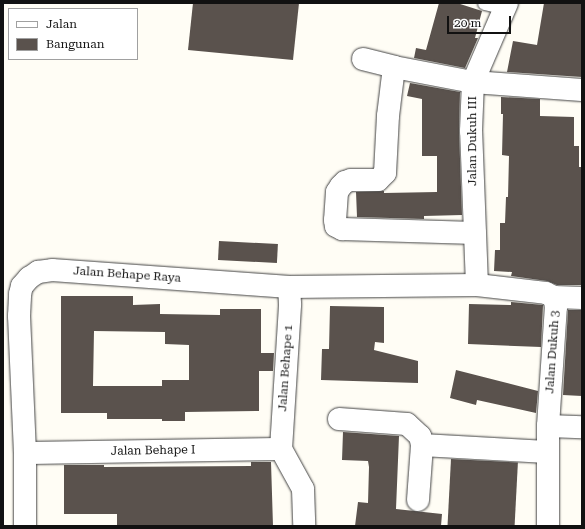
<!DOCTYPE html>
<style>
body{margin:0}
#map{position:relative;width:585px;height:529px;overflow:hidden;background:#fffdf5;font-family:"Roboto Serif",serif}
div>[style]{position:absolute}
.building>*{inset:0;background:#5a524d;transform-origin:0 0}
.roads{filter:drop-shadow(0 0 1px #444) drop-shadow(0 0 1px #444)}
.lane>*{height:13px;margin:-6.5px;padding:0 6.5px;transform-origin:6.5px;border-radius:6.5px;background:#fff}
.street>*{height:22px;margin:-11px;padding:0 11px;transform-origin:11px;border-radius:11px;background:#fff}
span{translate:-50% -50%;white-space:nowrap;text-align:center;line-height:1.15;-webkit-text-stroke:4px #fff;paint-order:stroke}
.street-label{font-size:12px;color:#111}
.frame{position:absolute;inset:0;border:4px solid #111;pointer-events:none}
.legend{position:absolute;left:8px;top:8px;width:130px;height:52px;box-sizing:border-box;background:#fff;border:1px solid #a0a0a0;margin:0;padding:5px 7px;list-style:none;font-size:12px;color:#111}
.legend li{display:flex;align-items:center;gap:8px;height:20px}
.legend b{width:20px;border:1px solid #a0a0a0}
.scale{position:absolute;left:447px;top:16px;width:64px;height:18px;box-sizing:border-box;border:2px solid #111;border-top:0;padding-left:5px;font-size:12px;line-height:14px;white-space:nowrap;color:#111;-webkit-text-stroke:3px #fff;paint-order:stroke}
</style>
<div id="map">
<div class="building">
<div style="clip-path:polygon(193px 3px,299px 3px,293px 60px,188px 50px)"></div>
<div style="clip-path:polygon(439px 3px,457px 3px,482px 11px,475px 38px,478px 38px,465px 68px,414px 58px,416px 48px,426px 50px)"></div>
<div style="clip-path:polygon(544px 3px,582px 3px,582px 77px,507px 72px,513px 41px,537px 45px)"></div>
<div style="clip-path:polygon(410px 83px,460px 92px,459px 131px,462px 215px,424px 216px,424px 219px,357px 217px,356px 192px,384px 191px,384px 193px,437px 192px,437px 156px,422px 156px,422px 99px,407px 96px)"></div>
<div style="clip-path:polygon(501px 97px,540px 99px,540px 116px,574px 117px,574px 146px,579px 146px,579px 167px,582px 167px,582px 285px,557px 285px,547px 281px,511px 276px,512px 272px,494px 271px,495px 250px,500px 250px,500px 223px,505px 223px,506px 197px,508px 197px,509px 156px,502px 155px,503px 114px,501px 114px)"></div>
<div style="left:219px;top:241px;width:59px;height:19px;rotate:3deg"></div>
<div style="clip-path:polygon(evenodd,61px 296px,133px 296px,133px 305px,160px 304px,160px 314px,220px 315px,220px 309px,261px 309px,261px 353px,274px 353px,273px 371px,259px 371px,259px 411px,185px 412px,185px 421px,162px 421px,162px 419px,107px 419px,107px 413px,61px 413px,61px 296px,94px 331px,165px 332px,165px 344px,189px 345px,189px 380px,162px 380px,162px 386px,93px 386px,94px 331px)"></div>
<div style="clip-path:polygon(511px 302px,543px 305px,541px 347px,468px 344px,469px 304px,511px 305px)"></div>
<div style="clip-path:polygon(330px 306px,384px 307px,384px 343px,375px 342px,374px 350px,418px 361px,418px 383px,321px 380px,322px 349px,329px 349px)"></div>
<div style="clip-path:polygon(568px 310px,582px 310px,582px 396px,563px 395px)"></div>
<div style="clip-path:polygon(456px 370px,538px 391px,536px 413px,477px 400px,476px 405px,450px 398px)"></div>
<div style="clip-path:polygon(343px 432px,399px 436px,396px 509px,442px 514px,441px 526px,355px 526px,358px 502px,368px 503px,369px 467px,368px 461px,342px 460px)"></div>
<div style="left:451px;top:459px;width:67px;height:67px;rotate:3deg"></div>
<div style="clip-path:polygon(251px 462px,271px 462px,273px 526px,117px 526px,117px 514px,64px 514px,64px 465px,104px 465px,104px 467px,251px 466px)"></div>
</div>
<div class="roads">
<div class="lane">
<div style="left:484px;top:3px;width:22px;rotate:13deg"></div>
</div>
<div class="street">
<div style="left:363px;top:59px;width:32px;rotate:14deg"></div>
<div style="left:394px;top:67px;width:80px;rotate:10.8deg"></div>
<div style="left:473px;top:82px;width:109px;rotate:4.2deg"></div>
<div style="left:394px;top:67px;width:49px;rotate:97deg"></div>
<div style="left:388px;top:116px;width:57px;rotate:93deg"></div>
<div style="left:385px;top:173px;width:10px;rotate:135deg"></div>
<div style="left:378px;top:180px;width:27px;rotate:180deg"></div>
<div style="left:351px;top:180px;width:6px;rotate:162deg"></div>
<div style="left:345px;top:182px;width:6px;rotate:135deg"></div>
<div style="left:341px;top:186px;width:7px;rotate:124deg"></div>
<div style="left:337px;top:192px;width:28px;rotate:94deg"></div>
<div style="left:335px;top:220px;width:6px;rotate:81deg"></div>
<div style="left:336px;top:226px;width:7px;rotate:27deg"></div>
<div style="left:342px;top:229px;width:133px;rotate:1.7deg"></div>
<div style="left:477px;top:285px;width:154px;rotate:-92.2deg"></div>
<div style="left:471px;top:131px;width:49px;rotate:-87.7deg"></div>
<div style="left:473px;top:82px;width:86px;rotate:-66.7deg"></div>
<div style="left:339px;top:419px;width:68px;rotate:4.2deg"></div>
<div style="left:407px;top:424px;width:18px;rotate:43deg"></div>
<div style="left:420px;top:436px;width:9px;rotate:77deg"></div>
<div style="left:422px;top:445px;width:125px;rotate:3.2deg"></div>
<div style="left:548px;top:426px;width:34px;rotate:2deg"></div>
<div style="left:281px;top:449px;width:145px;rotate:-86.4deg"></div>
<div style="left:290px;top:304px;width:17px;rotate:-93deg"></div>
<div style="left:281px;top:449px;width:46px;rotate:61.2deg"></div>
<div style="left:303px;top:489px;width:37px;rotate:88deg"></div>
<div style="left:25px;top:453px;width:256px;rotate:-0.9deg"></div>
<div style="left:418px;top:500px;width:55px;rotate:-85.8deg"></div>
<div style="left:25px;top:526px;width:73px;rotate:-90deg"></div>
<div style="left:25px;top:453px;width:137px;rotate:-92.5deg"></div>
<div style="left:19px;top:316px;width:22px;rotate:-87deg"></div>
<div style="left:20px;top:294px;width:8px;rotate:-76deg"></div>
<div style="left:22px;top:286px;width:11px;rotate:-49deg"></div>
<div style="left:29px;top:278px;width:11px;rotate:-34deg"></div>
<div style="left:38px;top:272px;width:14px;rotate:-8deg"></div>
<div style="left:52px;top:270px;width:238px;rotate:4.1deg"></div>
<div style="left:289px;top:287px;width:188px;rotate:-0.6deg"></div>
<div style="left:477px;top:285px;width:69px;rotate:6.6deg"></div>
<div style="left:546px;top:293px;width:9px;rotate:27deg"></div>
<div style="left:554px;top:297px;width:28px;rotate:2deg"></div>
<div style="left:548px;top:526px;width:100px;rotate:-90deg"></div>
<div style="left:548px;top:426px;width:119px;rotate:-86.2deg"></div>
<div style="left:556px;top:307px;width:10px;rotate:-101deg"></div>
</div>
</div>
<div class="street-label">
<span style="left:473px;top:141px;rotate:-90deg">Jalan Dukuh III</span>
<span style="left:127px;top:275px;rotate:4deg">Jalan Behape Raya</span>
<span style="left:553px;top:352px;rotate:-86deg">Jalan Dukuh 3</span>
<span style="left:286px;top:368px;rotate:-86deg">Jalan Behape 1</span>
<span style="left:153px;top:451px;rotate:-1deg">Jalan Behape I</span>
</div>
<div class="frame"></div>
<ul class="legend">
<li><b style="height:5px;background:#fff"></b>Jalan</li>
<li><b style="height:11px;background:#5a524d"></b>Bangunan</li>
</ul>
<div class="scale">20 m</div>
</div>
